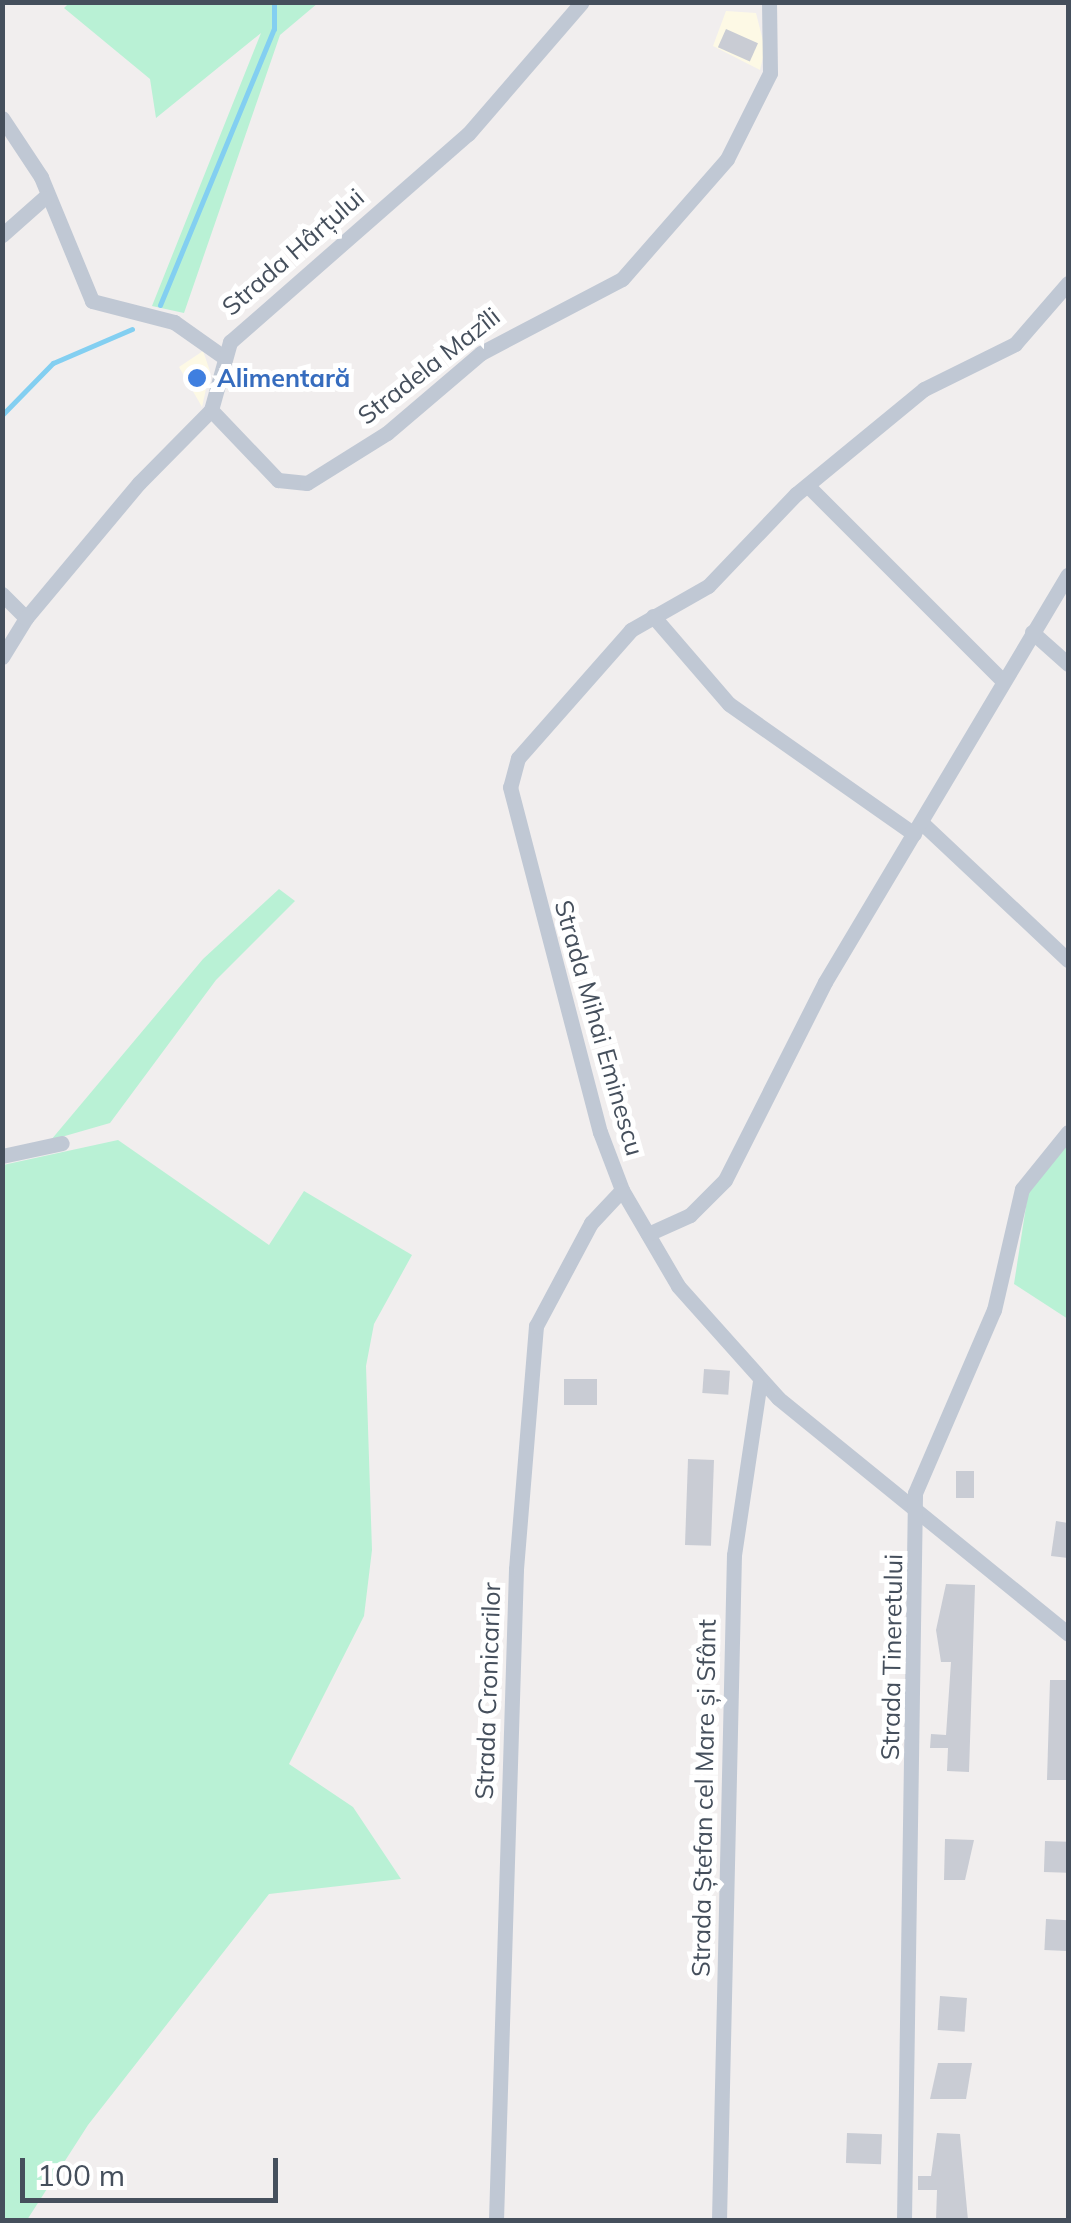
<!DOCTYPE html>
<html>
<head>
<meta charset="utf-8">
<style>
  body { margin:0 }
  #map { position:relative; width:1071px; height:2223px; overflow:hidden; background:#f1eeee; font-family:Mulish,sans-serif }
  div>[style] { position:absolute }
  .commercial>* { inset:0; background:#fdf9e5 }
  .green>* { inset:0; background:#b9f1d5 }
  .stream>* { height:5px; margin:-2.5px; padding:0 2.5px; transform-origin:2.5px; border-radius:2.5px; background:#83cff1 }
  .building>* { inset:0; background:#c9ccd4; transform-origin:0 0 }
  .street>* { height:15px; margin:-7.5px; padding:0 7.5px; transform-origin:7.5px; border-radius:7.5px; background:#c0c8d4 }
  .dots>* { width:28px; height:28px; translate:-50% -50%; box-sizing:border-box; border:5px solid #fff; border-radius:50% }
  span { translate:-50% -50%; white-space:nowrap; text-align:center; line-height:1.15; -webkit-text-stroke:10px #fff; paint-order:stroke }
  .street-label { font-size:25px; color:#454f5c }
  .shop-label { font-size:25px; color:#366cbe; font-weight:700 }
  .left { translate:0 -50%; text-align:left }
  .frame { position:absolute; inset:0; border:5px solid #454f5c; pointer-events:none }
  .scale { position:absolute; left:20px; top:2158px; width:258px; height:45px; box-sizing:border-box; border:5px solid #454f5c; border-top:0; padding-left:12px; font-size:30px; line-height:35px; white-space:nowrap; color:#454f5c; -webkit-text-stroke:8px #fff; paint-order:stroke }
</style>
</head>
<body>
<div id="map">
  <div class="commercial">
    <i style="clip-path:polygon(726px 11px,756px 13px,765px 49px,760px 70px,713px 46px)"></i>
    <i style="clip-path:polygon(203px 351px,210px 371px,202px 407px,179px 367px)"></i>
  </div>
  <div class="green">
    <i style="clip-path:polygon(70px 2px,318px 3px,280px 35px,184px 313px,152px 306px,261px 33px,156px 118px,150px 79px,64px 8px)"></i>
    <i style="clip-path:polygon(279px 889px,295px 901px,216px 980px,110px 1123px,51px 1140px,203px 959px)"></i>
    <i style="clip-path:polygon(118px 1140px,269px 1245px,304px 1191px,412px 1255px,374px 1324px,366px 1366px,372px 1550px,364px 1616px,289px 1764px,353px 1807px,401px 1879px,269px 1894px,88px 2125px,27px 2220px,3px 2220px,3px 1165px)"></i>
    <i style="clip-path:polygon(1068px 1142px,1068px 1319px,1014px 1284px,1029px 1187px)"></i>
  </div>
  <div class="stream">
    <i style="left:160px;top:305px;width:299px;rotate:-67.6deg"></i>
    <i style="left:274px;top:29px;width:27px;rotate:-90deg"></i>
    <i style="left:2px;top:415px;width:73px;rotate:-45.6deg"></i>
    <i style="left:53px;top:363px;width:86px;rotate:-23.3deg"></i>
  </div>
  <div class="building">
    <i style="left:726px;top:29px;width:35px;height:20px;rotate:24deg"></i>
    <i style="left:704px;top:1369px;width:26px;height:24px;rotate:4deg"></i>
    <i style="left:564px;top:1379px;width:33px;height:26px"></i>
    <i style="left:688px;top:1459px;width:26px;height:86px;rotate:2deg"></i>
    <i style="left:956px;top:1471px;width:18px;height:27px"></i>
    <i style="clip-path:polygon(1056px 1521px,1068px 1523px,1068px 1558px,1051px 1556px)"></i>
    <i style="clip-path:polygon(946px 1584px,975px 1585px,969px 1772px,947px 1771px,948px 1748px,930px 1748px,931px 1734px,946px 1735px,951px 1662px,941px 1662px,936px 1630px)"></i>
    <i style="clip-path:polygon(1050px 1680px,1068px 1680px,1068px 1780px,1047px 1780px)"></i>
    <i style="clip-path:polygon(945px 1839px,974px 1840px,965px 1880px,944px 1880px)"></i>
    <i style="left:1045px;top:1841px;width:23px;height:31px;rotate:2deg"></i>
    <i style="left:1046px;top:1919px;width:22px;height:31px;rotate:3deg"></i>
    <i style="left:940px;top:1996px;width:27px;height:34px;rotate:4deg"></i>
    <i style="clip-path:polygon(938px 2063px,972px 2063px,966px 2099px,930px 2099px)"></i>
    <i style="left:847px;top:2133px;width:35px;height:30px;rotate:2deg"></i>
    <i style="clip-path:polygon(937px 2133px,960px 2134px,968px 2220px,936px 2220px,937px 2190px,918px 2190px,918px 2176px,931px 2176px)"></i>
  </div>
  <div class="street">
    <i style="left:2px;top:118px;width:71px;rotate:56.5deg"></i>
    <i style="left:41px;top:177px;width:134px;rotate:67.6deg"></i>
    <i style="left:92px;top:301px;width:85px;rotate:14.4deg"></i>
    <i style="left:174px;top:322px;width:57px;rotate:35.1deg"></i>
    <i style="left:2px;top:235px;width:56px;rotate:-41.4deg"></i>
    <i style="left:1068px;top:283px;width:81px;rotate:131deg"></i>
    <i style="left:1015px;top:344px;width:102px;rotate:153.7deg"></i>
    <i style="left:924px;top:389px;width:166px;rotate:140.6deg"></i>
    <i style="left:796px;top:494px;width:127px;rotate:133.7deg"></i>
    <i style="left:708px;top:586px;width:89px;rotate:150.3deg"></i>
    <i style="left:631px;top:630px;width:171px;rotate:131.4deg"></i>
    <i style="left:518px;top:758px;width:30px;rotate:105deg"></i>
    <i style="left:510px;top:787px;width:357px;rotate:75.4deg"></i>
    <i style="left:600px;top:1132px;width:62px;rotate:69.2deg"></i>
    <i style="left:622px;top:1190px;width:111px;rotate:59.7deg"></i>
    <i style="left:678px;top:1286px;width:150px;rotate:48.2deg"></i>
    <i style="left:778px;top:1398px;width:374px;rotate:39.1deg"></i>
    <i style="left:211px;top:410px;width:97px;rotate:46.3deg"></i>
    <i style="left:278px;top:480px;width:29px;rotate:6deg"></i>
    <i style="left:307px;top:483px;width:94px;rotate:-32deg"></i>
    <i style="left:387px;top:433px;width:123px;rotate:-40.4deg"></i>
    <i style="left:481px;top:353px;width:159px;rotate:-27.7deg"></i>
    <i style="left:622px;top:279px;width:159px;rotate:-48.8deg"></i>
    <i style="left:727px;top:159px;width:96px;rotate:-63.4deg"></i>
    <i style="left:770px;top:73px;width:71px;rotate:-90.8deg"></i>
    <i style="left:808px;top:486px;width:274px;rotate:45deg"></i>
    <i style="left:2px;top:594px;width:34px;rotate:45deg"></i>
    <i style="left:653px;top:616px;width:116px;rotate:49.2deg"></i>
    <i style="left:729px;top:704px;width:226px;rotate:35.1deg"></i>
    <i style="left:1032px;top:632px;width:48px;rotate:41.6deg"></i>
    <i style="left:2px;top:657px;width:46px;rotate:-58.4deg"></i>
    <i style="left:26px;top:618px;width:176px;rotate:-50.1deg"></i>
    <i style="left:139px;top:483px;width:103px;rotate:-45.4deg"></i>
    <i style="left:211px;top:410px;width:71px;rotate:-74.4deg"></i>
    <i style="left:230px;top:342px;width:316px;rotate:-41.2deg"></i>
    <i style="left:468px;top:134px;width:174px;rotate:-49.2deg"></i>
    <i style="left:922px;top:823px;width:200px;rotate:43.2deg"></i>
    <i style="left:2px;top:1156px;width:61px;rotate:-12.2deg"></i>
    <i style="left:648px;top:1234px;width:46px;rotate:-24.3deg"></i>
    <i style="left:690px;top:1215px;width:49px;rotate:-45deg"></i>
    <i style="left:725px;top:1180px;width:222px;rotate:-63.2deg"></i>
    <i style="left:825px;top:982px;width:474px;rotate:-59.2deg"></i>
    <i style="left:496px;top:2220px;width:651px;rotate:-88.24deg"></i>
    <i style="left:516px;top:1569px;width:244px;rotate:-85.3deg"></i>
    <i style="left:536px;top:1326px;width:117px;rotate:-61.9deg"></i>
    <i style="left:591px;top:1223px;width:45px;rotate:-46.8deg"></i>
    <i style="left:719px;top:2220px;width:665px;rotate:-88.71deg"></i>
    <i style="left:734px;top:1555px;width:177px;rotate:-81.5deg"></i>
    <i style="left:904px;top:2220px;width:727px;rotate:-89.13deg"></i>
    <i style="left:915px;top:1493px;width:199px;rotate:-66.7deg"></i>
    <i style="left:994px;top:1310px;width:124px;rotate:-77deg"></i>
    <i style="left:1022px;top:1189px;width:73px;rotate:-51.1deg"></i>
  </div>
  <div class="dots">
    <i style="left:197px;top:378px;background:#3f7fe0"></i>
  </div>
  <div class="street-label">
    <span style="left:293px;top:252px;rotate:-41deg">Strada Hârțului</span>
    <span style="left:429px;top:366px;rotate:-38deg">Stradela Mazîli</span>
    <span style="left:599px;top:1028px;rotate:74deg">Strada Mihai Eminescu</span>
    <span style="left:892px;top:1657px;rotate:-89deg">Strada Tineretului</span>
    <span style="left:488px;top:1691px;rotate:-88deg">Strada Cronicarilor</span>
    <span style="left:704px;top:1798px;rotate:-89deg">Strada Ștefan cel Mare și Sfânt</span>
  </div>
  <div class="shop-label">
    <span class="left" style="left:217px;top:378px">Alimentară</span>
  </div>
  <div class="frame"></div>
  <div class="scale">100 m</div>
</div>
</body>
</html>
